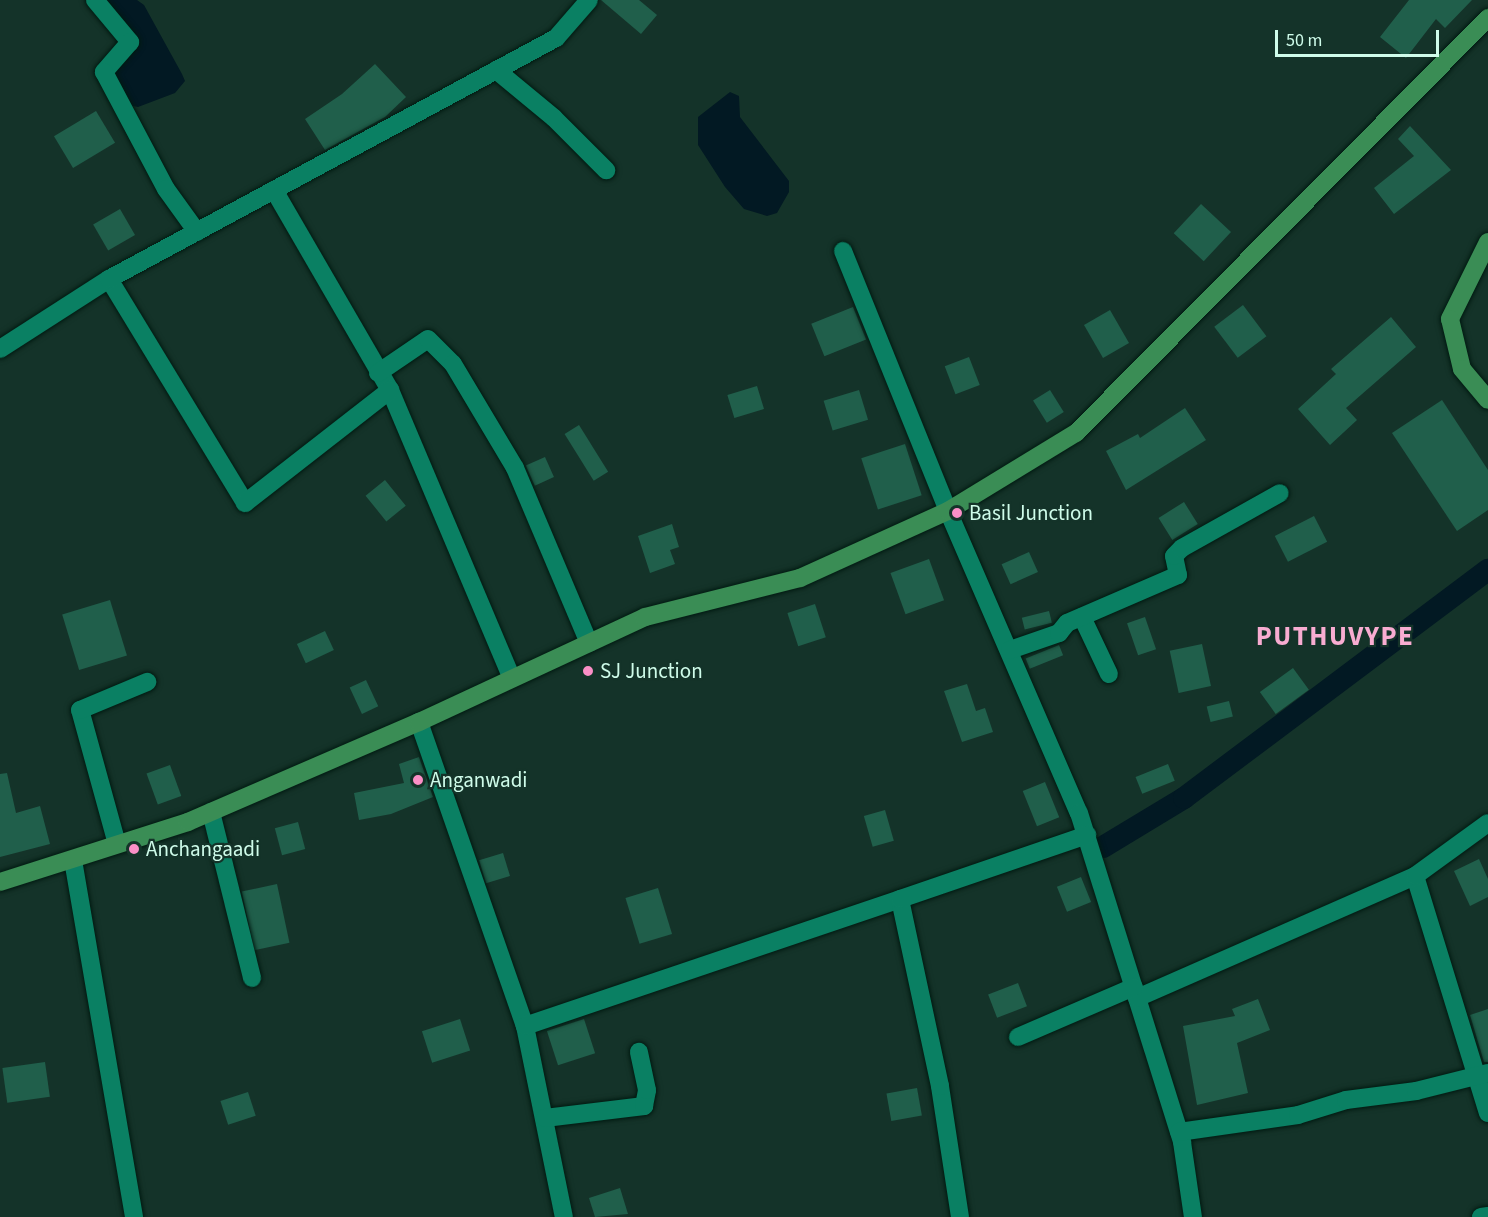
<!DOCTYPE html>
<html>
<head>
<meta charset="utf-8">
<style>
  body { margin:0 }
  #map { position:relative; width:1488px; height:1217px; overflow:hidden; background:#143329; font-family:"Source Sans 3",sans-serif }
  div>[style] { position:absolute }
  .water>* { inset:0; background:#021923 }
  .canal>* { height:22px; margin:-11px; padding:0 11px; transform-origin:11px; border-radius:11px; background:#021923 }
  .building>* { inset:0; background:#205f4b; transform-origin:0 0 }
  .roads { filter:drop-shadow(0 0 2px #001a11) drop-shadow(0 0 2px #001a11) }
  .minor>* { height:18px; margin:-9px; padding:0 9px; transform-origin:9px; border-radius:9px; background:#0a8063 }
  .secondary>* { height:18px; margin:-9px; padding:0 9px; transform-origin:9px; border-radius:9px; background:#3a8d55 }
  .dots>* { width:16px; height:16px; translate:-50% -50%; box-sizing:border-box; border:3px solid #143329; border-radius:50% }
  span { translate:-50% -50%; white-space:nowrap; text-align:center; line-height:1.15; -webkit-text-stroke:4.5px #143329; paint-order:stroke }
  .poi-label { font-size:21px; color:#cffcea }
  .left { translate:0 -50%; text-align:left }
  .district-label { font-size:27px; color:#f8acd1; font-weight:700; letter-spacing:1.5px }
  .scale { position:absolute; left:1275px; top:30px; width:164px; height:27px; box-sizing:border-box; border:3px solid #cffcea; border-top:0; padding-left:8px; font-size:18px; line-height:21px; white-space:nowrap; color:#cffcea; -webkit-text-stroke:4px #143329; paint-order:stroke }
</style>
</head>
<body>
<div id="map">
  <div class="water">
    <i style="clip-path:polygon(104px 0,137px 0,144px 5px,182px 74px,185px 81px,175px 93px,138px 107px,128px 105px,112px 73px,127px 53px)"></i>
    <i style="clip-path:polygon(730px 92px,739px 96px,740px 117px,789px 181px,789px 192px,777px 213px,767px 216px,744px 209px,725px 187px,698px 145px,698px 117px)"></i>
  </div>
  <div class="canal">
    <i style="left:1103px;top:847px;width:95px;rotate:-31.2deg"></i>
    <i style="left:1184px;top:798px;width:380px;rotate:-36.9deg"></i>
  </div>
  <div class="building">
    <i style="clip-path:polygon(601px 0,639px 0,657px 15px,641px 34px)"></i>
    <i style="clip-path:polygon(1409px 0,1472px 0,1445px 28px,1436px 19px,1406px 58px,1380px 37px)"></i>
    <i style="clip-path:polygon(375px 64px,406px 97px,385px 117px,325px 150px,305px 119px,342px 94px)"></i>
    <i style="left:96px;top:111px;width:37px;height:49px;rotate:59deg"></i>
    <i style="clip-path:polygon(1410px 126px,1451px 170px,1394px 214px,1374px 188px,1414px 156px,1398px 139px)"></i>
    <i style="left:1201px;top:204px;width:41px;height:40px;rotate:43deg"></i>
    <i style="left:120px;top:209px;width:30px;height:31px;rotate:60deg"></i>
    <i style="left:1243px;top:305px;width:39px;height:36px;rotate:53deg"></i>
    <i style="left:853px;top:307px;width:35px;height:45px;rotate:68deg"></i>
    <i style="left:1110px;top:310px;width:38px;height:30px;rotate:60deg"></i>
    <i style="clip-path:polygon(1391px 317px,1416px 347px,1346px 408px,1357px 420px,1330px 445px,1298px 409px,1336px 374px,1331px 369px)"></i>
    <i style="left:969px;top:357px;width:30px;height:26px;rotate:69deg"></i>
    <i style="left:757px;top:386px;width:24px;height:31px;rotate:73deg"></i>
    <i style="left:859px;top:390px;width:31px;height:37px;rotate:73deg"></i>
    <i style="left:1050px;top:390px;width:26px;height:20px;rotate:58deg"></i>
    <i style="clip-path:polygon(1442px 400px,1488px 470px,1488px 510px,1457px 531px,1392px 433px)"></i>
    <i style="clip-path:polygon(1185px 408px,1206px 440px,1126px 490px,1106px 451px,1138px 434px,1140px 438px)"></i>
    <i style="left:579px;top:425px;width:55px;height:17px;rotate:58deg"></i>
    <i style="left:905px;top:444px;width:54px;height:46px;rotate:72deg"></i>
    <i style="left:545px;top:457px;width:22px;height:21px;rotate:66deg"></i>
    <i style="left:385px;top:480px;width:33px;height:25px;rotate:51deg"></i>
    <i style="left:1184px;top:502px;width:26px;height:30px;rotate:58deg"></i>
    <i style="left:1314px;top:516px;width:29px;height:44px;rotate:63deg"></i>
    <i style="clip-path:polygon(672px 524px,679px 547px,670px 550px,675px 564px,650px 573px,638px 536px)"></i>
    <i style="left:1029px;top:552px;width:22px;height:30px;rotate:66deg"></i>
    <i style="left:929px;top:559px;width:44px;height:41px;rotate:70deg"></i>
    <i style="left:110px;top:600px;width:58px;height:50px;rotate:73deg"></i>
    <i style="left:815px;top:604px;width:35px;height:29px;rotate:72deg"></i>
    <i style="left:1049px;top:611px;width:12px;height:28px;rotate:76deg"></i>
    <i style="left:1145px;top:617px;width:34px;height:19px;rotate:71deg"></i>
    <i style="left:325px;top:631px;width:21px;height:31px;rotate:65deg"></i>
    <i style="left:1202px;top:644px;width:43px;height:33px;rotate:78deg"></i>
    <i style="left:1059px;top:645px;width:11px;height:36px;rotate:68deg"></i>
    <i style="left:1293px;top:668px;width:27px;height:41px;rotate:54deg"></i>
    <i style="left:366px;top:680px;width:29px;height:18px;rotate:65deg"></i>
    <i style="clip-path:polygon(967px 684px,976px 711px,985px 708px,993px 732px,962px 742px,944px 691px)"></i>
    <i style="left:1229px;top:701px;width:16px;height:23px;rotate:76deg"></i>
    <i style="clip-path:polygon(419px 757px,433px 797px,391px 814px,359px 820px,354px 793px,404px 783px,399px 764px)"></i>
    <i style="left:1168px;top:764px;width:18px;height:35px;rotate:68deg"></i>
    <i style="left:170px;top:765px;width:33px;height:25px;rotate:70deg"></i>
    <i style="clip-path:polygon(7px 773px,16px 813px,40px 806px,50px 844px,0 857px,0 774px)"></i>
    <i style="left:1045px;top:782px;width:38px;height:24px;rotate:68deg"></i>
    <i style="left:885px;top:810px;width:32px;height:22px;rotate:74deg"></i>
    <i style="left:298px;top:822px;width:28px;height:24px;rotate:75deg"></i>
    <i style="left:503px;top:853px;width:24px;height:25px;rotate:73deg"></i>
    <i style="clip-path:polygon(1479px 859px,1488px 879px,1488px 897px,1470px 906px,1454px 871px)"></i>
    <i style="left:1081px;top:877px;width:27px;height:26px;rotate:68deg"></i>
    <i style="left:277px;top:884px;width:60px;height:36px;rotate:78deg"></i>
    <i style="left:658px;top:888px;width:48px;height:34px;rotate:73deg"></i>
    <i style="left:1018px;top:983px;width:25px;height:32px;rotate:69deg"></i>
    <i style="clip-path:polygon(1258px 999px,1270px 1030px,1237px 1043px,1248px 1093px,1197px 1105px,1183px 1026px,1235px 1016px,1232px 1009px)"></i>
    <i style="clip-path:polygon(1488px 1009px,1488px 1062px,1484px 1062px,1470px 1015px)"></i>
    <i style="left:460px;top:1019px;width:33px;height:40px;rotate:72deg"></i>
    <i style="left:584px;top:1019px;width:36px;height:39px;rotate:72deg"></i>
    <i style="left:45px;top:1062px;width:35px;height:43px;rotate:82deg"></i>
    <i style="left:917px;top:1088px;width:28px;height:31px;rotate:80deg"></i>
    <i style="left:248px;top:1092px;width:25px;height:29px;rotate:72deg"></i>
    <i style="clip-path:polygon(620px 1188px,628px 1214px,595px 1217px,589px 1198px)"></i>
  </div>
  <div class="roads">
    <div class="minor">
      <i style="left:95px;top:0;width:55px;rotate:50.2deg"></i>
      <i style="left:130px;top:42px;width:40px;rotate:131deg"></i>
      <i style="left:104px;top:72px;width:132px;rotate:62.1deg"></i>
      <i style="left:166px;top:189px;width:53px;rotate:54.2deg"></i>
      <i style="left:496px;top:70px;width:75px;rotate:39.6deg"></i>
      <i style="left:554px;top:118px;width:74px;rotate:45deg"></i>
      <i style="left:274px;top:190px;width:231px;rotate:59.9deg"></i>
      <i style="left:390px;top:390px;width:311px;rotate:67.1deg"></i>
      <i style="left:843px;top:251px;width:280px;rotate:68deg"></i>
      <i style="left:948px;top:511px;width:329px;rotate:66.6deg"></i>
      <i style="left:1079px;top:813px;width:345px;rotate:72.6deg"></i>
      <i style="left:1182px;top:1142px;width:76px;rotate:81.7deg"></i>
      <i style="left:109px;top:279px;width:262px;rotate:58.7deg"></i>
      <i style="left:245px;top:503px;width:184px;rotate:-37.9deg"></i>
      <i style="left:0;top:349px;width:130px;rotate:-32.7deg"></i>
      <i style="left:109px;top:279px;width:508px;rotate:-28.33deg"></i>
      <i style="left:556px;top:38px;width:50px;rotate:-49deg"></i>
      <i style="left:378px;top:373px;width:60px;rotate:-34.2deg"></i>
      <i style="left:428px;top:339px;width:35px;rotate:45deg"></i>
      <i style="left:453px;top:364px;width:121px;rotate:59.2deg"></i>
      <i style="left:515px;top:468px;width:190px;rotate:67.1deg"></i>
      <i style="left:1082px;top:617px;width:63px;rotate:64.7deg"></i>
      <i style="left:1010px;top:650px;width:52px;rotate:-19.1deg"></i>
      <i style="left:1059px;top:633px;width:13px;rotate:-51deg"></i>
      <i style="left:1067px;top:623px;width:121px;rotate:-23.4deg"></i>
      <i style="left:1178px;top:575px;width:19px;rotate:-102deg"></i>
      <i style="left:1174px;top:556px;width:11px;rotate:-45deg"></i>
      <i style="left:1182px;top:548px;width:112px;rotate:-29.3deg"></i>
      <i style="left:419px;top:722px;width:322px;rotate:70.8deg"></i>
      <i style="left:525px;top:1026px;width:195px;rotate:78.5deg"></i>
      <i style="left:211px;top:812px;width:171px;rotate:76.1deg"></i>
      <i style="left:117px;top:844px;width:139px;rotate:-105.4deg"></i>
      <i style="left:80px;top:710px;width:73px;rotate:-22.7deg"></i>
      <i style="left:73px;top:860px;width:362px;rotate:80.3deg"></i>
      <i style="left:1415px;top:876px;width:248px;rotate:72.9deg"></i>
      <i style="left:1137px;top:998px;width:304px;rotate:-23.7deg"></i>
      <i style="left:1415px;top:876px;width:90px;rotate:-36deg"></i>
      <i style="left:525px;top:1026px;width:396px;rotate:-18.7deg"></i>
      <i style="left:1018px;top:1037px;width:126px;rotate:-23.3deg"></i>
      <i style="left:545px;top:1118px;width:100px;rotate:-6.9deg"></i>
      <i style="left:644px;top:1106px;width:16px;rotate:-79deg"></i>
      <i style="left:647px;top:1090px;width:39px;rotate:-102deg"></i>
      <i style="left:1179px;top:1132px;width:120px;rotate:-8.1deg"></i>
      <i style="left:1298px;top:1115px;width:50px;rotate:-17.4deg"></i>
      <i style="left:1346px;top:1100px;width:71px;rotate:-7.3deg"></i>
      <i style="left:1416px;top:1091px;width:74px;rotate:-14deg"></i>
      <i style="left:960px;top:1217px;width:133px;rotate:-98.7deg"></i>
      <i style="left:940px;top:1086px;width:191px;rotate:-102.1deg"></i>
      <i style="left:900px;top:899px;width:198px;rotate:-18.9deg"></i>
      <i style="left:1481px;top:1217px;width:7px;rotate:-8deg"></i>
    </div>
    <div class="secondary">
      <i style="left:1488px;top:242px;width:86px;rotate:116.3deg"></i>
      <i style="left:1450px;top:319px;width:51px;rotate:76.5deg"></i>
      <i style="left:1462px;top:369px;width:40px;rotate:50deg"></i>
      <i style="left:0;top:882px;width:197px;rotate:-17.7deg"></i>
      <i style="left:188px;top:822px;width:252px;rotate:-23.4deg"></i>
      <i style="left:419px;top:722px;width:249px;rotate:-24.9deg"></i>
      <i style="left:645px;top:617px;width:160px;rotate:-14.1deg"></i>
      <i style="left:800px;top:578px;width:162px;rotate:-24.4deg"></i>
      <i style="left:948px;top:511px;width:150px;rotate:-31.4deg"></i>
      <i style="left:1076px;top:433px;width:585px;rotate:-45.21deg"></i>
    </div>
  </div>
  <div class="dots">
    <i style="left:957px;top:513px;background:#fa8fc6"></i>
    <i style="left:588px;top:671px;background:#fa8fc6"></i>
    <i style="left:418px;top:780px;background:#fa8fc6"></i>
    <i style="left:134px;top:849px;background:#fa8fc6"></i>
  </div>
  <div class="poi-label">
    <span class="left" style="left:969px;top:513px">Basil Junction</span>
    <span class="left" style="left:600px;top:671px">SJ Junction</span>
    <span class="left" style="left:430px;top:780px">Anganwadi</span>
    <span class="left" style="left:146px;top:849px">Anchangaadi</span>
  </div>
  <div class="district-label">
    <span style="left:1335px;top:637px">PUTHUVYPE</span>
  </div>
  <div class="scale">50 m</div>
</div>
</body>
</html>
